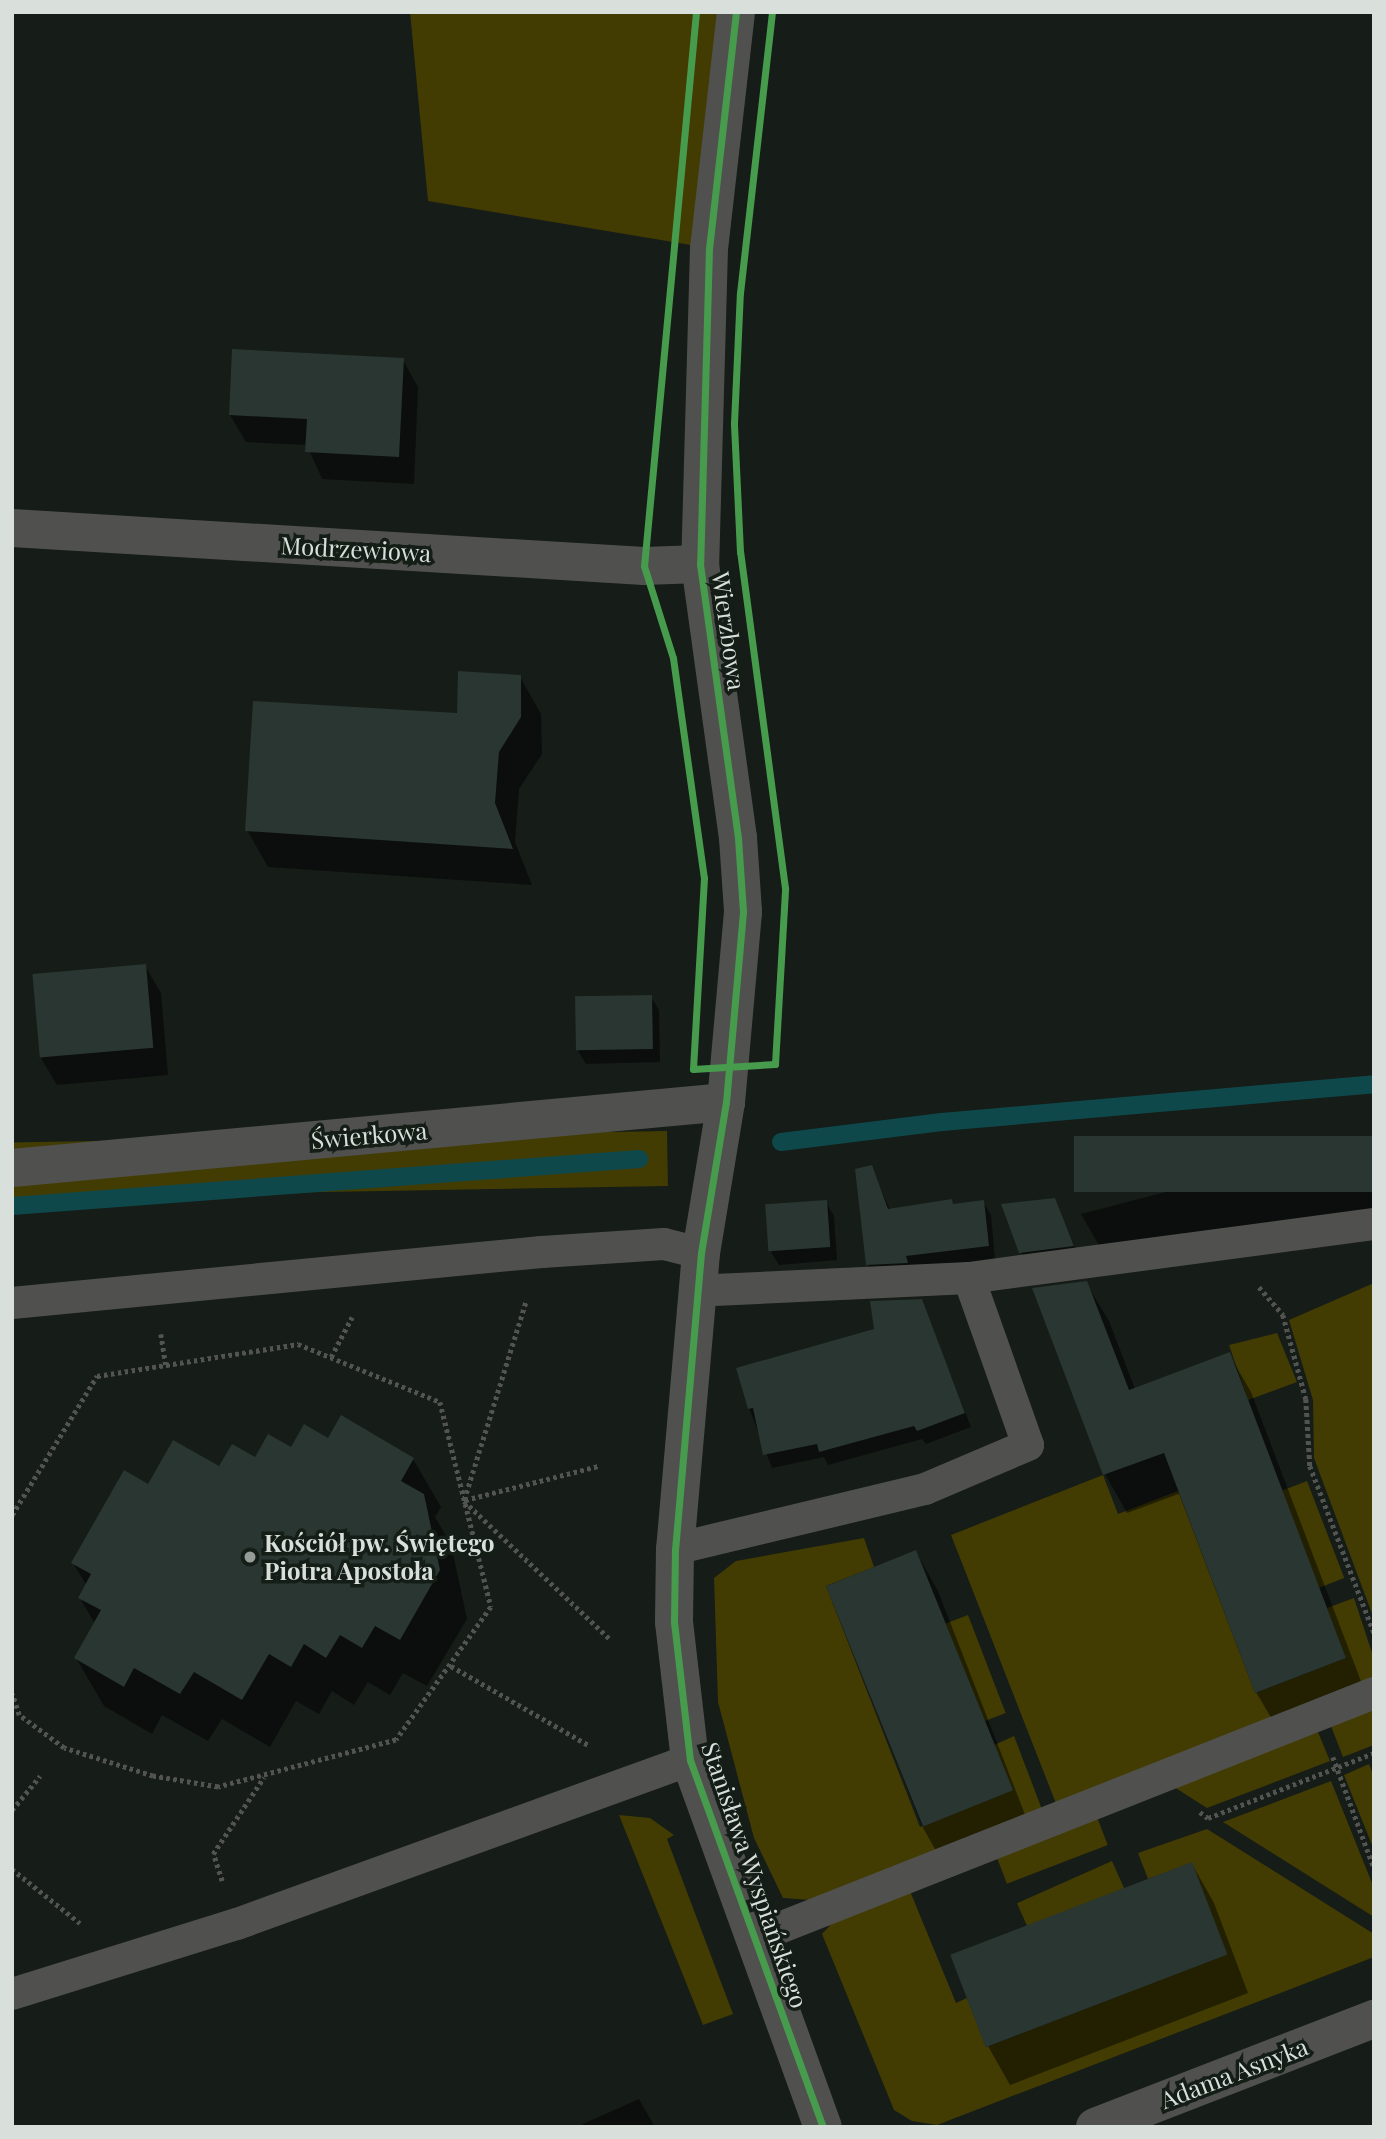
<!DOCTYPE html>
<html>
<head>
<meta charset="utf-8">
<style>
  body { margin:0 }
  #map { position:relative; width:1386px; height:2139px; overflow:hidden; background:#161c17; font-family:"Playfair Display",serif }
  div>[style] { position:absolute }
  .green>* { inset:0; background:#423c03; transform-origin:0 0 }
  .shadow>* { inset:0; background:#0007 }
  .stream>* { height:18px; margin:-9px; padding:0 9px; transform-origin:9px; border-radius:9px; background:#0e484b }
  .building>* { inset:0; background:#293632; transform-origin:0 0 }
  .path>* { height:4.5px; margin-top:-2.25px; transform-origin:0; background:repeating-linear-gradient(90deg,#525452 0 3.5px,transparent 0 7px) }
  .lane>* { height:32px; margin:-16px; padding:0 16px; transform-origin:16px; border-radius:16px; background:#50514f }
  .street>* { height:38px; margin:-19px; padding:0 19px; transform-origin:19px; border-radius:19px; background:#50514f }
  .cycleway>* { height:7px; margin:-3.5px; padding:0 3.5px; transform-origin:3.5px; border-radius:3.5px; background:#469c4c }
  .dots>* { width:19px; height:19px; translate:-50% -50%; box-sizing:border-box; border:4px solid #141e16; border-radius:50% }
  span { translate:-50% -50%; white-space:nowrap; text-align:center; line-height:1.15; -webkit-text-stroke:7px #141e16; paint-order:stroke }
  .street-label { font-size:24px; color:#d9dfda }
  .poi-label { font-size:24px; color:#d9dfda; font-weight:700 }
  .left { translate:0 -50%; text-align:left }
  .frame { position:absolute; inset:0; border:14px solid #d9dfda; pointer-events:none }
</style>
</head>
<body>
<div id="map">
  <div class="green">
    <i style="clip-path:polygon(410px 12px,736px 12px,709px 248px,428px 201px)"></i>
    <i style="left:667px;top:1131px;width:55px;height:658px;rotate:89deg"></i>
    <i style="clip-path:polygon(1374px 1283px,1374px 1619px,1314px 1458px,1313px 1400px,1289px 1320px)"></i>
    <i style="clip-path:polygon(1277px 1333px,1297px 1382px,1248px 1400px,1229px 1345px)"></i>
    <i style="clip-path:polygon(1103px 1475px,1118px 1514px,1178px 1491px,1255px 1693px,1346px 1658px,1327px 1608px,1354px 1598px,1374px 1659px,1374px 1679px,1057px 1806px,951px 1535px)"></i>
    <i style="left:1307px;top:1481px;width:104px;height:27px;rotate:69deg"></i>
    <i style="clip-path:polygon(864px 1538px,874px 1567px,826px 1586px,920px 1827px,1010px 1791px,992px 1746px,1014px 1736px,1043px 1812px,811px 1900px,783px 1898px,754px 1838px,718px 1702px,714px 1578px,736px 1561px)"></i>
    <i style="left:968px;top:1615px;width:105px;height:24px;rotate:69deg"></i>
    <i style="clip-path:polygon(1374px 1709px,1374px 1745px,1343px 1757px,1331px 1726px)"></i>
    <i style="clip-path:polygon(1318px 1732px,1330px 1761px,1207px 1808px,1174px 1787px)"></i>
    <i style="clip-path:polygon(1369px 1764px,1374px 1777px,1374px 1850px,1344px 1775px)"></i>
    <i style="clip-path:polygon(1331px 1781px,1374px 1888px,1374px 1917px,1223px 1822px)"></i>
    <i style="clip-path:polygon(619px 1815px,650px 1818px,674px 1835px,667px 1839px,733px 2014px,703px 2025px)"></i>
    <i style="left:1097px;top:1817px;width:30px;height:108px;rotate:69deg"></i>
    <i style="clip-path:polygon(1207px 1829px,1374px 1934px,1374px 1957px,937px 2125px,912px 2121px,894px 2110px,822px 1934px,836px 1919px,910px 1891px,956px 2003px,967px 1998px,986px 2047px,1227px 1954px,1192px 1863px,1148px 1879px,1138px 1853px)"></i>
    <i style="left:1112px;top:1861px;width:30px;height:104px;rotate:66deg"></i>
  </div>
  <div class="shadow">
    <i style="clip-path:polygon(403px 360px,418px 387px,414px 484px,322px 479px,307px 445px,246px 442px,230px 415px)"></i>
    <i style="clip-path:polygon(520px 677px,541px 714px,542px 754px,519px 789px,515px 842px,532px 885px,268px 867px,247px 830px)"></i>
    <i style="clip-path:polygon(145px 966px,161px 993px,168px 1075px,57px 1085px,41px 1058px)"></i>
    <i style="clip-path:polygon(651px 997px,659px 1010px,660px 1062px,586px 1064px,578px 1051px)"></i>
    <i style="clip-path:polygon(1374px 1138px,1374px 1230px,1102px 1251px,1081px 1214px)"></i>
    <i style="clip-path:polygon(871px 1167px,890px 1210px,952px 1201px,954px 1206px,983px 1202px,991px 1215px,995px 1260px,875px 1277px,868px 1264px)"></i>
    <i style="clip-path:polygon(1055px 1200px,1080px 1259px,1029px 1266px,1021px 1252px)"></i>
    <i style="clip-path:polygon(826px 1202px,834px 1216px,837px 1260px,779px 1265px,771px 1252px)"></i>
    <i style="clip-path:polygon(1086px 1283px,1109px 1321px,1135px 1389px,1229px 1354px,1251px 1392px,1367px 1697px,1279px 1731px,1256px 1692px,1181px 1493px,1127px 1513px,1105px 1474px,1035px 1290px)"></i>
    <i style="clip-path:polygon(921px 1300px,971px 1427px,926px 1444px,922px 1439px,828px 1465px,824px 1457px,772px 1468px,749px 1408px)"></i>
    <i style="clip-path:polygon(329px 1441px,413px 1459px,441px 1507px,435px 1517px,451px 1544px,467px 1619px,427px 1686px,403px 1673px,390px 1695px,368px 1682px,354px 1705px,332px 1691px,319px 1714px,296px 1701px,270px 1747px,222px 1719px,208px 1741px,162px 1715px,152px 1734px,104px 1706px,76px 1658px,95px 1624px,80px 1598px,87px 1586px,73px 1563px,149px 1486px)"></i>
    <i style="clip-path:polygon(916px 1552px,938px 1591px,1031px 1830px,944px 1865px,922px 1826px,828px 1587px)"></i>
    <i style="clip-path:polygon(1192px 1864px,1214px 1903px,1248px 1993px,1010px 2085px,988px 2046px)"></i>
    <i style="clip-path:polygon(639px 2099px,655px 2127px,576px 2127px)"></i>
  </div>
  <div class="stream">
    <i style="left:781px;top:1142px;width:162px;rotate:-7.1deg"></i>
    <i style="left:942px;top:1122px;width:434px;rotate:-5deg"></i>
    <i style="left:12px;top:1206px;width:629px;rotate:-4.29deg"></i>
  </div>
  <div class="building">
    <i style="clip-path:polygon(232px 349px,404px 358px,399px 457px,305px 452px,307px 419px,229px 415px)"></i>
    <i style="clip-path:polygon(458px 671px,521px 675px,521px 717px,499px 752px,495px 803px,513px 849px,245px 831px,253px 701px,457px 713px)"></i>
    <i style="left:146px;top:964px;width:84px;height:114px;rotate:85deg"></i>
    <i style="left:652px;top:995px;width:54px;height:77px;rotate:89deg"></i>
    <i style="left:1374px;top:1136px;width:56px;height:300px;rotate:90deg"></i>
    <i style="clip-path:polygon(872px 1165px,888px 1209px,952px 1199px,953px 1204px,984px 1200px,989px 1246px,906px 1256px,908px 1263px,866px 1265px,855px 1169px)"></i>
    <i style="clip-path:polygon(1055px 1198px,1074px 1246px,1019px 1253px,1001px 1204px)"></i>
    <i style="left:827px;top:1200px;width:47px;height:62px;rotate:86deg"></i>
    <i style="clip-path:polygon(1087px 1281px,1129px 1390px,1230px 1352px,1346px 1658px,1255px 1693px,1164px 1453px,1103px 1475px,1032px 1288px)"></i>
    <i style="clip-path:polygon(922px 1299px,965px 1413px,917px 1431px,914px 1426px,819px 1452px,817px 1444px,763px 1455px,753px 1408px,748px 1409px,736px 1368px,874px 1329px,870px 1301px)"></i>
    <i style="clip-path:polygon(341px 1415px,414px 1458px,401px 1481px,424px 1494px,440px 1570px,400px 1640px,375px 1626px,362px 1648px,340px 1635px,326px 1658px,304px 1644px,291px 1667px,269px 1654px,242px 1700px,194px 1672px,180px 1694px,134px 1668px,124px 1687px,74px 1658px,101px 1610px,78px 1598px,91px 1574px,71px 1563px,124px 1470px,148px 1484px,173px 1440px,219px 1466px,232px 1444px,255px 1457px,268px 1434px,291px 1447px,304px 1424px,328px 1438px)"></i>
    <i style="left:916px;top:1550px;width:259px;height:97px;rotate:68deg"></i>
    <i style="left:1192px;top:1862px;width:99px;height:259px;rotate:69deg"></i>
  </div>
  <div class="path">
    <i style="left:1259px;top:1287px;width:37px;rotate:49deg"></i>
    <i style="left:1283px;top:1315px;width:87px;rotate:74.7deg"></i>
    <i style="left:1306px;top:1399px;width:67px;rotate:86.6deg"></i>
    <i style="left:1310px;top:1466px;width:179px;rotate:69deg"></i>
    <i style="left:161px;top:1334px;width:31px;rotate:81deg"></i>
    <i style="left:331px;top:1357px;width:45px;rotate:-62.3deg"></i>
    <i style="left:464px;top:1500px;width:208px;rotate:-72.7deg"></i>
    <i style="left:465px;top:1500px;width:137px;rotate:-14.3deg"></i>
    <i style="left:464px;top:1501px;width:202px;rotate:43.4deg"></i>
    <i style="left:12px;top:1515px;width:163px;rotate:-58.6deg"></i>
    <i style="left:97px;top:1376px;width:204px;rotate:-9deg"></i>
    <i style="left:298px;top:1344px;width:153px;rotate:22.2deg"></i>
    <i style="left:440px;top:1402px;width:211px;rotate:76deg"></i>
    <i style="left:491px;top:1607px;width:163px;rotate:125.5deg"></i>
    <i style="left:396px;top:1740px;width:184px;rotate:165.2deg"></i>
    <i style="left:218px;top:1787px;width:66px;rotate:-170.4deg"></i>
    <i style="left:153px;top:1776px;width:93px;rotate:-162.5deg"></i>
    <i style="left:64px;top:1748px;width:56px;rotate:-143.7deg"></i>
    <i style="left:19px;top:1715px;width:22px;rotate:-108deg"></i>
    <i style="left:451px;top:1666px;width:160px;rotate:29.9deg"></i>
    <i style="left:1333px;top:1757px;width:118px;rotate:69.7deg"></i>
    <i style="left:12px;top:1810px;width:44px;rotate:-50.5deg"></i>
    <i style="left:1200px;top:1812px;width:10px;rotate:37deg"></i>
    <i style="left:1208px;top:1818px;width:178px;rotate:-21.4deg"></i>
    <i style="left:12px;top:1869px;width:87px;rotate:38.5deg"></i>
    <i style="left:222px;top:1881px;width:28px;rotate:-108deg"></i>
    <i style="left:213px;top:1854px;width:92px;rotate:-56.5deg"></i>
  </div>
  <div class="lane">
    <i style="left:969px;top:1278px;width:409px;rotate:-7.6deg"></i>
    <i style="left:12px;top:1303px;width:532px;rotate:-5.5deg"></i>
    <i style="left:542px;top:1252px;width:122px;rotate:-3.8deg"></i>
    <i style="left:664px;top:1244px;width:38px;rotate:14deg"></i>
    <i style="left:675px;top:1549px;width:257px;rotate:-13.5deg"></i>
    <i style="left:925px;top:1489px;width:112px;rotate:-23.1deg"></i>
    <i style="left:1028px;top:1445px;width:177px;rotate:-109.5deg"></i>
    <i style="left:969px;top:1278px;width:272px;rotate:177.3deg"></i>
    <i style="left:754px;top:1938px;width:667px;rotate:-21.56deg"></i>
    <i style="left:12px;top:1994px;width:236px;rotate:-17.3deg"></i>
    <i style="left:237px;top:1924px;width:482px;rotate:-19.9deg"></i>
  </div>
  <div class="street">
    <i style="left:736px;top:12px;width:238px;rotate:96.5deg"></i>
    <i style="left:709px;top:248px;width:316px;rotate:91.6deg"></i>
    <i style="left:700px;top:564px;width:277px;rotate:82.1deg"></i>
    <i style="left:738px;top:838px;width:74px;rotate:86.1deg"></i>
    <i style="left:743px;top:912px;width:191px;rotate:95.1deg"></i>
    <i style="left:726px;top:1102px;width:153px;rotate:99.4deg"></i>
    <i style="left:701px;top:1253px;width:297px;rotate:95deg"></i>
    <i style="left:675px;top:1549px;width:73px;rotate:90.8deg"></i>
    <i style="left:674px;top:1622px;width:139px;rotate:83.4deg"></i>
    <i style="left:690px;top:1760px;width:390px;rotate:70.1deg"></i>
    <i style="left:12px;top:528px;width:633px;rotate:3.44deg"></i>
    <i style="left:644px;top:566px;width:56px;rotate:-2deg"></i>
    <i style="left:12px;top:1168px;width:717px;rotate:-5.28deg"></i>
    <i style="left:1095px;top:2127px;width:299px;rotate:-21.2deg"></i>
  </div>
  <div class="cycleway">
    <i style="left:696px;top:12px;width:556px;rotate:95.36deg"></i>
    <i style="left:644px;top:566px;width:96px;rotate:72.5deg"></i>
    <i style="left:673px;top:658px;width:222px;rotate:82deg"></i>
    <i style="left:704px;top:878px;width:191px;rotate:93.3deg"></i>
    <i style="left:693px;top:1069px;width:82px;rotate:-3.5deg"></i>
    <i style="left:775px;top:1064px;width:176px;rotate:-86.7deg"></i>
    <i style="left:785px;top:888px;width:339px;rotate:-97.6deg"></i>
    <i style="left:740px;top:552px;width:129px;rotate:-92.7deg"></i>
    <i style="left:734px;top:423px;width:130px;rotate:-87.4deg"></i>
    <i style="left:740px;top:293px;width:283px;rotate:-83.5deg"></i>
    <i style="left:736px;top:12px;width:238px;rotate:96.5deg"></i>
    <i style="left:709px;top:248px;width:316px;rotate:91.6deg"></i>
    <i style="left:700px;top:564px;width:277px;rotate:82.1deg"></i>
    <i style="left:738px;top:838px;width:74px;rotate:86.1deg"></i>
    <i style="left:743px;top:912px;width:191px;rotate:95.1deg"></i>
    <i style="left:726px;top:1102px;width:153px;rotate:99.4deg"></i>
    <i style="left:701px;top:1253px;width:297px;rotate:95deg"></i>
    <i style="left:675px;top:1549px;width:73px;rotate:90.8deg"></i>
    <i style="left:674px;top:1622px;width:139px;rotate:83.4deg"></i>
    <i style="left:690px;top:1760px;width:390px;rotate:70.1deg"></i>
  </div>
  <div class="dots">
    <i style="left:250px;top:1557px;background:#959b96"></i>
  </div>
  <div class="street-label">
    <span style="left:356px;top:549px;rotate:3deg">Modrzewiowa</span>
    <span style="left:729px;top:631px;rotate:82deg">Wierzbowa</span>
    <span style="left:369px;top:1135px;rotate:-5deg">Świerkowa</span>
    <span style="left:755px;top:1875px;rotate:71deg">Stanisława Wyspiańskiego</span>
    <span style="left:1234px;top:2073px;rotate:-21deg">Adama Asnyka</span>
  </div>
  <div class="poi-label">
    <span class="left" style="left:264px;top:1557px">Kościół pw. Świętego<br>Piotra Apostoła</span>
  </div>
  <div class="frame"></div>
</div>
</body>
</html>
